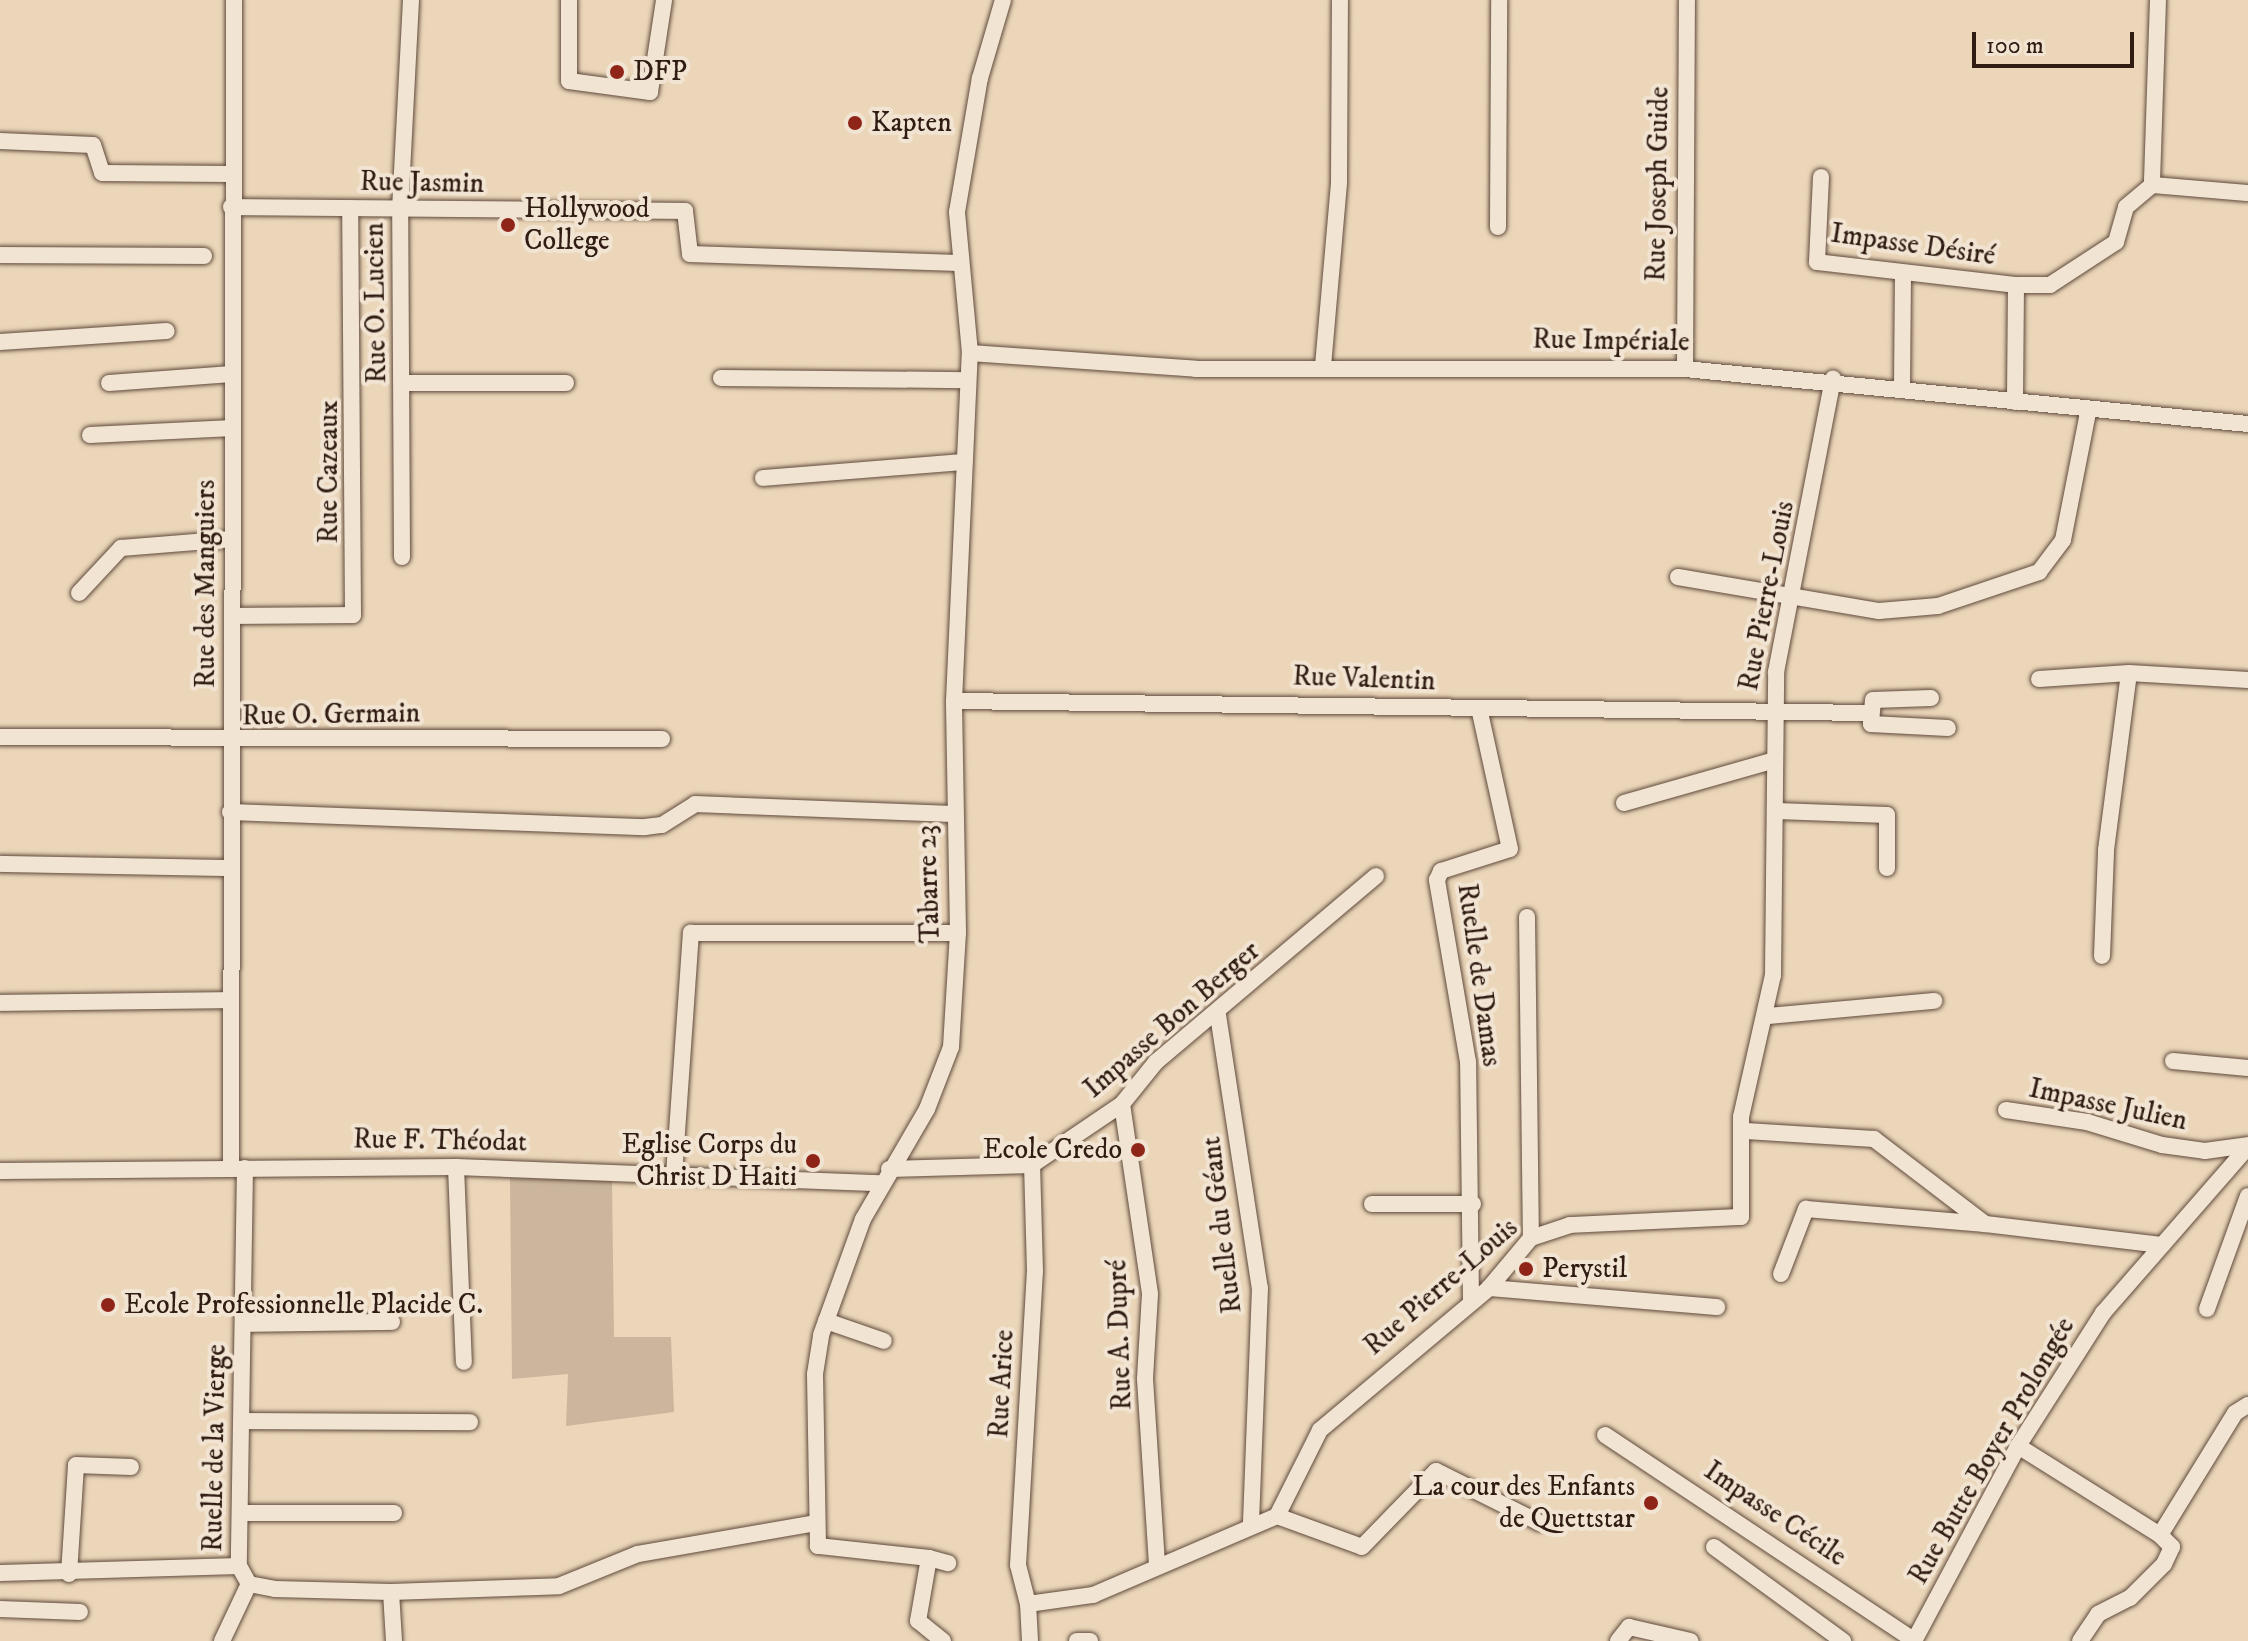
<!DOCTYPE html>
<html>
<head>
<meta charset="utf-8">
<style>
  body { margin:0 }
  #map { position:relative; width:2248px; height:1641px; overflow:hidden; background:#ebd6b9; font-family:"IM FELL DW Pica",serif }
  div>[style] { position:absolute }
  .green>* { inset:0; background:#cbb69d }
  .roads { filter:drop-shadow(0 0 2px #5f4a3c) drop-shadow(0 0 2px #5f4a3c) }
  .minor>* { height:16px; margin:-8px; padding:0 8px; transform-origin:8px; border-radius:8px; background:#f2e4d2 }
  .dots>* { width:22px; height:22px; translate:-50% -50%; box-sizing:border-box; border:4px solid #f2e4d2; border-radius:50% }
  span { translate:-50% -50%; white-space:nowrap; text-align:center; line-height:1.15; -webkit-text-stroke:8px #f2e4d2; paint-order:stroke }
  .poi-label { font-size:28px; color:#301c13 }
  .left { translate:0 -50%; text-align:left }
  .right { translate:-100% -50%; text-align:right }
  .street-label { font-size:28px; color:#301c13 }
  .scale { position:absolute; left:1972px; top:32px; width:162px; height:36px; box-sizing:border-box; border:4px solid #301c13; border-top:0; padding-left:10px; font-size:24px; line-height:28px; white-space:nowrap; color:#301c13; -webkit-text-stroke:6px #f2e4d2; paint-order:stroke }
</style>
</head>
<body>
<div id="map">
  <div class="green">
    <i style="clip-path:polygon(510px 1178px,612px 1180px,614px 1337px,671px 1337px,674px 1412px,566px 1426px,568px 1374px,512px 1379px)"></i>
  </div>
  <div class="roads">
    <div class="minor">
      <i style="left:569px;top:0;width:81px;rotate:90deg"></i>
      <i style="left:569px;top:81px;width:82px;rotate:7.7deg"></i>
      <i style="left:650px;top:92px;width:93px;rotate:-81.3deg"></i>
      <i style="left:2158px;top:0;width:185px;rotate:91.9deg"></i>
      <i style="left:2152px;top:185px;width:96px;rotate:4.8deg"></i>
      <i style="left:0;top:141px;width:93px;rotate:2.5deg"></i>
      <i style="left:93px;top:145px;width:29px;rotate:72deg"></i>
      <i style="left:102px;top:173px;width:129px;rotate:0.4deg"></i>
      <i style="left:1821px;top:177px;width:85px;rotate:92.7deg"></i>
      <i style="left:1817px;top:262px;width:200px;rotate:6.6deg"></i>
      <i style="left:2016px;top:285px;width:117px;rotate:90.5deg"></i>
      <i style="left:231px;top:207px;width:454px;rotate:0.5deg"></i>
      <i style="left:685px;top:211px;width:43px;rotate:83.4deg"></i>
      <i style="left:690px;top:254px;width:268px;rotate:1.9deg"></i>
      <i style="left:1498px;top:227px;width:227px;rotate:-89.7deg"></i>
      <i style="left:0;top:255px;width:204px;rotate:0.3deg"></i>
      <i style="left:2016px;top:285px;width:34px"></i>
      <i style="left:2050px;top:285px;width:79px;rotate:-33.1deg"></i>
      <i style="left:2116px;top:242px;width:36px;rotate:-74deg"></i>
      <i style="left:2126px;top:207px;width:34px;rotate:-40deg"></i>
      <i style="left:0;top:342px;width:167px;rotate:-3.8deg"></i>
      <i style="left:970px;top:353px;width:227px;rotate:4deg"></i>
      <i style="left:1196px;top:369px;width:489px"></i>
      <i style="left:1685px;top:369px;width:566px;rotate:5.58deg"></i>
      <i style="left:1323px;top:366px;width:185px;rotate:-85deg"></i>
      <i style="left:1339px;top:182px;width:182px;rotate:-89.7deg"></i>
      <i style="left:1685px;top:369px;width:369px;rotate:-89.7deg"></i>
      <i style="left:721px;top:378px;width:247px;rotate:0.5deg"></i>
      <i style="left:109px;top:383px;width:123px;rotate:-4.2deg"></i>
      <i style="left:404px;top:383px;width:162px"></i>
      <i style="left:1902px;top:387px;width:114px;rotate:-89.5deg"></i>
      <i style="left:90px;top:435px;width:143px;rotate:-2.8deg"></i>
      <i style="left:763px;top:478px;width:202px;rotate:-4.6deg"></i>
      <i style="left:402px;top:557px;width:347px;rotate:-90.3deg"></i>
      <i style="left:400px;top:210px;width:210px;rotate:-87deg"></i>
      <i style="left:1678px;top:577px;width:204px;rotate:9.6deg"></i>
      <i style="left:1879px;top:611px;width:59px;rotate:-4.8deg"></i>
      <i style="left:1938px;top:606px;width:107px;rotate:-18.6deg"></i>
      <i style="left:2039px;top:572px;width:40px;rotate:-53deg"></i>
      <i style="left:2063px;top:540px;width:130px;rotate:-78.9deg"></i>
      <i style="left:79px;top:593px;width:62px;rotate:-47deg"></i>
      <i style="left:121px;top:548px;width:112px;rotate:-4.6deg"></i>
      <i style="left:233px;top:616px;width:120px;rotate:-0.5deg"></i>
      <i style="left:353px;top:615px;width:407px;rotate:-90.4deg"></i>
      <i style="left:2039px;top:679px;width:90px;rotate:-3.8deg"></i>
      <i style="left:2129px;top:673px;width:119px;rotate:3.4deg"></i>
      <i style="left:1931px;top:698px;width:58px;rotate:178deg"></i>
      <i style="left:1873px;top:700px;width:24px;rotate:95deg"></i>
      <i style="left:1871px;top:724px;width:77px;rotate:3deg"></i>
      <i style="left:954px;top:701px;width:916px;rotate:0.75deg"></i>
      <i style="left:0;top:737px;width:662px;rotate:0.17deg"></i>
      <i style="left:1624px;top:803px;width:157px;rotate:-15.9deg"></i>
      <i style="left:1777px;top:811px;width:110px;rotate:2.1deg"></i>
      <i style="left:1887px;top:815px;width:53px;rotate:90deg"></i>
      <i style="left:230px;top:812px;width:415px;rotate:2.1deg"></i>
      <i style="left:645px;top:827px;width:17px;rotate:-7deg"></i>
      <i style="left:662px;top:825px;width:39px;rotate:-32deg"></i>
      <i style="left:695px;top:804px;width:258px;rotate:2.2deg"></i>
      <i style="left:0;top:864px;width:230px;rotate:1deg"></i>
      <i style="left:1527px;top:917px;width:321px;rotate:89.3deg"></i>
      <i style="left:2102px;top:956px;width:106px;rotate:-87.8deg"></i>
      <i style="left:2106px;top:850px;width:178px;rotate:-82.6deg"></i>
      <i style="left:0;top:1003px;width:230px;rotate:-0.7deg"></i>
      <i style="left:1218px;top:1015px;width:276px;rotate:81.3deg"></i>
      <i style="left:1260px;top:1288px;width:238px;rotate:92.2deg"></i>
      <i style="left:1768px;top:1016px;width:167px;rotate:-5.2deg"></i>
      <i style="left:2173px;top:1061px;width:75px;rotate:5.3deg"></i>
      <i style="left:1122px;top:1104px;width:192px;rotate:81.6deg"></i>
      <i style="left:1150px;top:1294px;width:85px;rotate:93.4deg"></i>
      <i style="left:1145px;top:1379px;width:186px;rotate:86.3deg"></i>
      <i style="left:2006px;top:1110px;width:82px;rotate:8.4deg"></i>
      <i style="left:2087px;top:1122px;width:78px;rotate:17deg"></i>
      <i style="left:2162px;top:1145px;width:43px;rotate:7.9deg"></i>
      <i style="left:2205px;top:1151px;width:43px;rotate:-7.9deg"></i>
      <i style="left:1746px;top:1131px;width:128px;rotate:3.6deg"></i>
      <i style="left:1874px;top:1139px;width:140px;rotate:37.4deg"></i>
      <i style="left:1985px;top:1224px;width:178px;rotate:6.8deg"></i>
      <i style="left:456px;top:1167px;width:195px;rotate:87.7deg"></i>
      <i style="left:245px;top:1168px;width:398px;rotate:90.9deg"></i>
      <i style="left:239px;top:1566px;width:21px;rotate:61deg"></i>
      <i style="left:249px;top:1584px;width:26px;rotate:11deg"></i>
      <i style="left:275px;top:1589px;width:116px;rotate:1.5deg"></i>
      <i style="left:231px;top:1169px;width:1169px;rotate:-89.85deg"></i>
      <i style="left:889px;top:1169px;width:143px;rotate:-1.6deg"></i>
      <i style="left:1032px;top:1165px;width:109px;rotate:-34.1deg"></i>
      <i style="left:1122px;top:1104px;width:54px;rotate:-51deg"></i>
      <i style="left:1156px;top:1062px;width:288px;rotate:-40.2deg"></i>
      <i style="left:0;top:1171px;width:456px;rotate:-0.5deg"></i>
      <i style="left:456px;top:1167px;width:424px;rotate:2.2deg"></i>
      <i style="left:674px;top:1175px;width:243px;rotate:-86deg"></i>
      <i style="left:691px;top:933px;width:267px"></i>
      <i style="left:1372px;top:1204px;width:101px"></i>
      <i style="left:1781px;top:1274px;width:70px;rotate:-69deg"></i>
      <i style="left:1806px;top:1209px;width:180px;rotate:4.8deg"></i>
      <i style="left:1489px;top:1288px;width:229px;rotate:4.8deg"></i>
      <i style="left:1471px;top:1300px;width:238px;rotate:-90.7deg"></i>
      <i style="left:1468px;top:1062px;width:185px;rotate:-99.7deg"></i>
      <i style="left:1437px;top:880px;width:10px;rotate:-66deg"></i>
      <i style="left:1441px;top:871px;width:72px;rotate:-17.7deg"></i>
      <i style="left:1510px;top:849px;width:140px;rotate:-102.4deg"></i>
      <i style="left:2207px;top:1309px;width:120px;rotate:-70.1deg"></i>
      <i style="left:826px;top:1321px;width:61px;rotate:19deg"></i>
      <i style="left:244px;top:1324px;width:148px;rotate:-0.8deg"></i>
      <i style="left:245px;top:1421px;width:225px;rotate:0.3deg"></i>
      <i style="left:1605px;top:1435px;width:371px;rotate:33.6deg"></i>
      <i style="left:2018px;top:1446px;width:168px;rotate:32.1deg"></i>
      <i style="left:2160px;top:1535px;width:143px;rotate:-58.4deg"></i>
      <i style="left:2235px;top:1413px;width:15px;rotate:-32deg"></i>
      <i style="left:244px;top:1513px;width:150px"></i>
      <i style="left:1277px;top:1516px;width:90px;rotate:20deg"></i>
      <i style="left:1362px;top:1547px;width:106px;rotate:-45.8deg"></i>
      <i style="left:1436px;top:1471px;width:116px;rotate:26.6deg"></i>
      <i style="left:1714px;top:1547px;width:160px;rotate:36.1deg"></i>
      <i style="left:929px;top:1558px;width:20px;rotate:15deg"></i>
      <i style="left:0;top:1573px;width:239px;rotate:-1.7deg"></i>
      <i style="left:69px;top:1574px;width:109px;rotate:-86.3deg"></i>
      <i style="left:76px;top:1465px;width:55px;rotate:2.1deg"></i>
      <i style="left:1028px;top:1604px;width:40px;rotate:-104.4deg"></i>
      <i style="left:1018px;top:1565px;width:294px;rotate:-86.7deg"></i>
      <i style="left:1035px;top:1271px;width:106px;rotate:-91.6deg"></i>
      <i style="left:0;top:1609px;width:80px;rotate:2.1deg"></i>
      <i style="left:222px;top:1641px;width:63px;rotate:-64.7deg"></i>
      <i style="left:394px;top:1641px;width:49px;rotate:-93.5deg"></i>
      <i style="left:391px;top:1592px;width:168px;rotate:-2deg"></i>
      <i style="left:559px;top:1586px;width:85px;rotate:-22.1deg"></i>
      <i style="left:638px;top:1554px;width:180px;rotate:-9.9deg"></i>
      <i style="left:943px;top:1641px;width:32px;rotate:-141deg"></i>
      <i style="left:918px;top:1621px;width:64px;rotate:-80.1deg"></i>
      <i style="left:929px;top:1558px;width:112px;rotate:-173.8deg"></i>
      <i style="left:818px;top:1546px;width:172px;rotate:-91deg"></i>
      <i style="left:815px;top:1374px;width:39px;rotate:-81deg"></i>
      <i style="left:821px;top:1335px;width:123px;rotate:-70.1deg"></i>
      <i style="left:863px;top:1219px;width:127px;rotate:-59.8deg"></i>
      <i style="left:927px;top:1109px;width:66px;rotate:-68.8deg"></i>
      <i style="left:951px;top:1047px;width:114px;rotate:-86.5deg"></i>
      <i style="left:958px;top:933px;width:232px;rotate:-91deg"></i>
      <i style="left:954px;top:701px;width:348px;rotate:-87.4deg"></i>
      <i style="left:970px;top:353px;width:142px;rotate:-95.3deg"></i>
      <i style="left:957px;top:212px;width:136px;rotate:-80.3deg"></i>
      <i style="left:980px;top:78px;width:81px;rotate:-73.6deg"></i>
      <i style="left:1030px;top:1641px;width:37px;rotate:-93deg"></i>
      <i style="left:1028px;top:1604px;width:66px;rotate:-7.9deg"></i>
      <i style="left:1093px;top:1595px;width:200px;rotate:-23.2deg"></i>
      <i style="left:1277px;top:1516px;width:96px;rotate:-63.4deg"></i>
      <i style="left:1320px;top:1430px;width:221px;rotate:-40deg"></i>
      <i style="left:1489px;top:1288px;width:65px;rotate:-50deg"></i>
      <i style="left:1531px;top:1238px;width:41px;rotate:-18.4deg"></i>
      <i style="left:1570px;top:1225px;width:171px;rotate:-2.7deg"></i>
      <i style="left:1741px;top:1217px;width:100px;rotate:-90deg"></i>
      <i style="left:1741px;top:1117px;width:146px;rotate:-77.3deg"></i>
      <i style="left:1773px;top:975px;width:303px;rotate:-89.4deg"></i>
      <i style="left:1776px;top:672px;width:299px;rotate:-79deg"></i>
      <i style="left:1077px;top:1641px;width:13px"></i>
      <i style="left:1618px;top:1641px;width:18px;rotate:-52deg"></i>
      <i style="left:1629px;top:1627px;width:63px;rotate:12.9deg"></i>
      <i style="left:1914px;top:1641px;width:221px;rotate:-61.9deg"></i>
      <i style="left:2018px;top:1446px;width:158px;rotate:-57.4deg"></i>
      <i style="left:2103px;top:1313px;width:220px;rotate:-48.9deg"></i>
      <i style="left:2080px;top:1641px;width:32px;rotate:-56deg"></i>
      <i style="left:2098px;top:1614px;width:36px;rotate:-27deg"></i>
      <i style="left:2130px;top:1598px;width:48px;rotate:-45deg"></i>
      <i style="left:2164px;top:1564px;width:19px;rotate:-65deg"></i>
      <i style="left:2172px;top:1547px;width:17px;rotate:-135deg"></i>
    </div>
  </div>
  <div class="dots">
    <i style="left:617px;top:72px;background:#8f2418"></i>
    <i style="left:855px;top:123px;background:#8f2418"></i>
    <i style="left:508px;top:225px;background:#8f2418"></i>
    <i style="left:1138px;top:1150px;background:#8f2418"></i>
    <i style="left:813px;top:1161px;background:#8f2418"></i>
    <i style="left:1526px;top:1269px;background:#8f2418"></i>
    <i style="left:108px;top:1305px;background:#8f2418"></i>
    <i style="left:1651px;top:1503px;background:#8f2418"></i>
  </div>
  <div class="poi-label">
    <span class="left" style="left:633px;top:72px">DFP</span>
    <span class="left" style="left:871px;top:123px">Kapten</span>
    <span class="left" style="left:524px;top:225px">Hollywood<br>College</span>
    <span class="right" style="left:797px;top:1161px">Eglise Corps du<br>Christ D Haiti</span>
    <span class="right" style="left:1122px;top:1150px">Ecole Credo</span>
    <span class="left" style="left:1542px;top:1269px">Perystil</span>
    <span class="left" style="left:124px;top:1305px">Ecole Professionnelle Placide C.</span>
    <span class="right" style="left:1635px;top:1503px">La cour des Enfants<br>de Quettstar</span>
  </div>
  <div class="street-label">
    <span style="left:422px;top:183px;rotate:1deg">Rue Jasmin</span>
    <span style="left:1658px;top:184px;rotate:-89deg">Rue Joseph Guide</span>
    <span style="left:1913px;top:245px;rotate:8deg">Impasse Désiré</span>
    <span style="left:376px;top:303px;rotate:-91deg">Rue O. Lucien</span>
    <span style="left:1611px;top:341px;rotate:1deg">Rue Impériale</span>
    <span style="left:329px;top:472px;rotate:-90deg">Rue Cazeaux</span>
    <span style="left:206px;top:584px;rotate:-90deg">Rue des Manguiers</span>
    <span style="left:1767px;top:596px;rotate:-79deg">Rue Pierre-Louis</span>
    <span style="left:1364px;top:679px;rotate:2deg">Rue Valentin</span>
    <span style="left:331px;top:715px;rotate:-1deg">Rue O. Germain</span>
    <span style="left:929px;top:884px;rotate:-92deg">Tabarre 23</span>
    <span style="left:1479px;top:975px;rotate:82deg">Ruelle de Damas</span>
    <span style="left:1172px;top:1020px;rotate:-41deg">Impasse Bon Berger</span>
    <span style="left:2108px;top:1105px;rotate:12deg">Impasse Julien</span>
    <span style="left:440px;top:1141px;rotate:1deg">Rue F. Théodat</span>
    <span style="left:1222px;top:1225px;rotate:-97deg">Ruelle du Géant</span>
    <span style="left:1441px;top:1287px;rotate:-41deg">Rue Pierre-Louis</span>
    <span style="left:1120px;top:1335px;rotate:-92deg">Rue A. Dupré</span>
    <span style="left:1002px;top:1384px;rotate:-87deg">Rue Arice</span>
    <span style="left:215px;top:1448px;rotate:-89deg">Ruelle de la Vierge</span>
    <span style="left:1992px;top:1451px;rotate:-60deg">Rue Butte Boyer Prolongée</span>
    <span style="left:1775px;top:1514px;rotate:34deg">Impasse Cécile</span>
  </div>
  <div class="scale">100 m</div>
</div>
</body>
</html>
